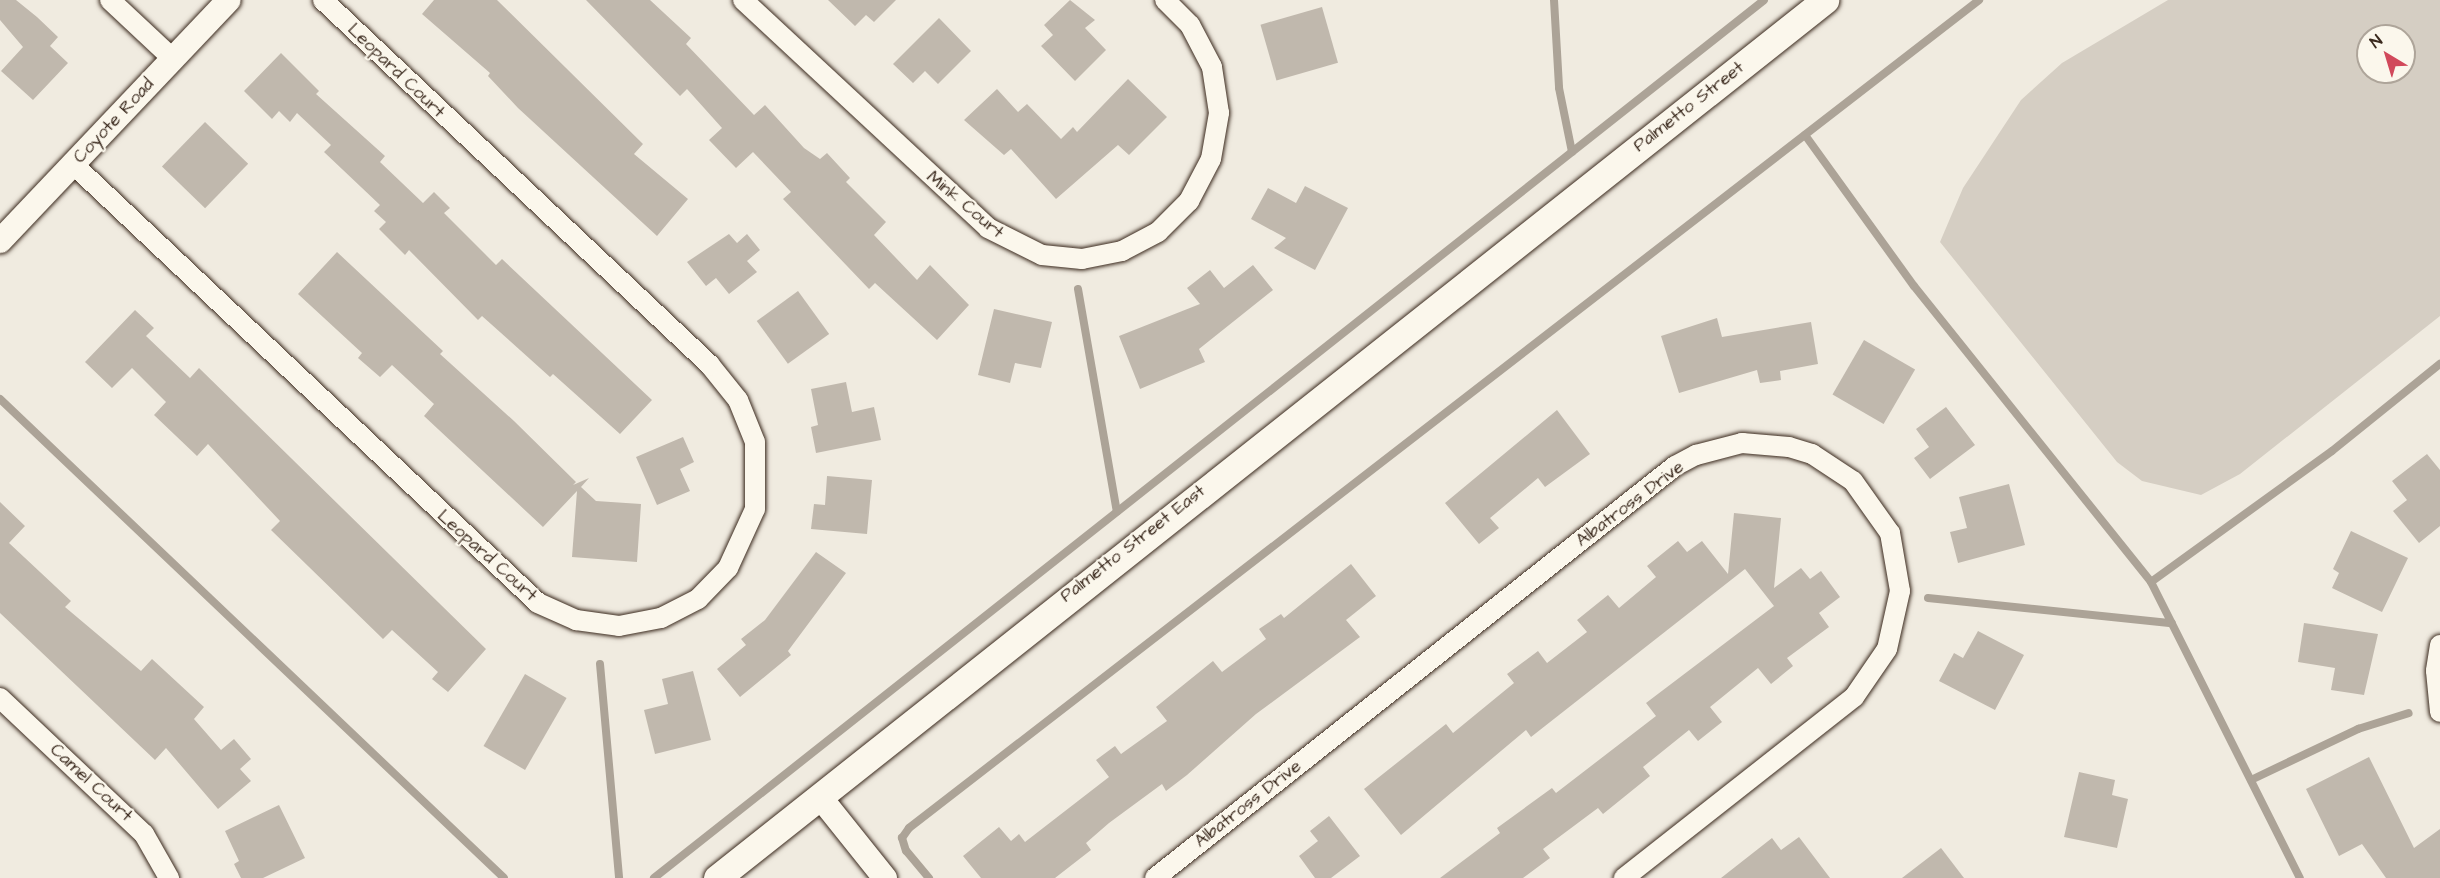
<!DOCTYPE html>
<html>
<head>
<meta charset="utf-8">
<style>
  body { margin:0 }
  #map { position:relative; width:2440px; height:878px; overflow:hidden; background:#f0ebe0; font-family:"Architects Daughter",sans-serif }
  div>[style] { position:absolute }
  .green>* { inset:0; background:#d5cec3 }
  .stream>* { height:8px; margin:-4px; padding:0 4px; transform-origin:4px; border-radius:4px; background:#aca397 }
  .building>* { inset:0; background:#c0b8ad; transform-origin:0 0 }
  .roads { filter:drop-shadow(0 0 2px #3b2a1e) drop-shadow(0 0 2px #3b2a1e) }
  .minor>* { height:20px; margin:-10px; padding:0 10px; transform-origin:10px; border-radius:10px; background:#fbf7ec }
  .tertiary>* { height:24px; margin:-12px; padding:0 12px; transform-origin:12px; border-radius:12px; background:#fbf7ec }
  .secondary>* { height:27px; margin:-13.5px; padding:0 13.5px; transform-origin:13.5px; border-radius:13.5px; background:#fbf7ec }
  span { translate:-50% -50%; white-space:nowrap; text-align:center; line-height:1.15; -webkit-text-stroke:4.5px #fbf7ec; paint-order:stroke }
  .street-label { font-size:18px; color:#3b2a1e }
  .north { position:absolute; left:2356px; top:24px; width:60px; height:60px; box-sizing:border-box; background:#fbf7ec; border:2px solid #aea59a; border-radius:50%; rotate:322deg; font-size:16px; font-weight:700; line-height:24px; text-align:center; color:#3b2a1e }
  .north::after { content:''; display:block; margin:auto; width:21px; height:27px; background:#d1495b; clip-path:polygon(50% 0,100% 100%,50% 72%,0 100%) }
</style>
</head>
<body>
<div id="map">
  <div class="green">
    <i style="clip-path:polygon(evenodd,2168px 0,2440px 0,2440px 316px,2240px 474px,2201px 495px,2142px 481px,2117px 462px,1940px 242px,1963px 188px,2021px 100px,2062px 63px,2168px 0,2368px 36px,2404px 36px,2404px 72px,2368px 72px,2368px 36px)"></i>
  </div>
  <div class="stream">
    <i style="left:1554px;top:0;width:88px;rotate:86.7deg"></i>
    <i style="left:1559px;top:88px;width:65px;rotate:78.5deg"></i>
    <i style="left:1805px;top:135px;width:186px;rotate:54.2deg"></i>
    <i style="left:1914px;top:286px;width:379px;rotate:51.3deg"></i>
    <i style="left:2151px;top:582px;width:331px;rotate:63.3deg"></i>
    <i style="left:1078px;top:289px;width:226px;rotate:80.1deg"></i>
    <i style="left:0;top:399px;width:695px;rotate:43.54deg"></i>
    <i style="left:2151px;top:582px;width:223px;rotate:-35.9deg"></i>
    <i style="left:2332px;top:451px;width:139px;rotate:-38.9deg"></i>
    <i style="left:1928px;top:598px;width:245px;rotate:5.9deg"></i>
    <i style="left:600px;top:664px;width:215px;rotate:84.9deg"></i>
    <i style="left:2251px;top:780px;width:119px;rotate:-25.5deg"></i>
    <i style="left:2358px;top:729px;width:53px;rotate:-17.4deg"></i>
    <i style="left:654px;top:878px;width:1415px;rotate:-38.34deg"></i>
    <i style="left:929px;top:878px;width:35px;rotate:-130deg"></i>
    <i style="left:906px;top:851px;width:14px;rotate:-107deg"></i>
    <i style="left:902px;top:838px;width:12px;rotate:-55deg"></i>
    <i style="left:909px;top:828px;width:1353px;rotate:-37.73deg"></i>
  </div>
  <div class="building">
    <i style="clip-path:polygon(0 0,16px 0,37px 17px,58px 37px,50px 46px,68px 63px,33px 100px,1px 71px,23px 47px,0 20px)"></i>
    <i style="clip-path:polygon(434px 0,497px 0,643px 144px,634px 154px,688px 199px,657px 236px,518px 108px,488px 76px,490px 73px,422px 14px)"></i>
    <i style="clip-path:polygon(586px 0,650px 0,691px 38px,686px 44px,754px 115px,765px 105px,804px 148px,820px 159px,827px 153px,850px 178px,846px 182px,886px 222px,874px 235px,917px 280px,930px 265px,969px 305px,937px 340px,875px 283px,869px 289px,783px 199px,791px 192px,753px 152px,736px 168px,709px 140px,722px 128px,687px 89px,680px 96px)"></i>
    <i style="clip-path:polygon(828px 0,896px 0,874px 22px,866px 15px,855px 26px)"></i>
    <i style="clip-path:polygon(1070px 0,1095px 20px,1085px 28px,1106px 50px,1075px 81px,1041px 46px,1053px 35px,1044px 25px)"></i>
    <i style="left:1322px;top:7px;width:58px;height:64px;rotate:74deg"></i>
    <i style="clip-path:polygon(939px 18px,971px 51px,938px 84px,925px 71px,913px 83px,893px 64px)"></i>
    <i style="clip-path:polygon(281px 53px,319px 91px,316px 94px,385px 156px,380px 162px,423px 203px,434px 192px,450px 208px,444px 213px,496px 265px,502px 259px,652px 400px,620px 434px,553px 374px,550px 377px,482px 316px,478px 320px,409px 250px,405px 255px,379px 229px,386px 222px,374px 211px,380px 205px,324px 152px,331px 145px,297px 113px,290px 122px,279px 111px,272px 119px,244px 91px)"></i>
    <i style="clip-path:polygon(1128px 79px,1167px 117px,1129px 155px,1118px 145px,1056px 199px,1011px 149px,1004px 155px,964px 120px,997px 89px,1018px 112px,1027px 104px,1061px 139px,1073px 127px,1077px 132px)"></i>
    <i style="left:205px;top:122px;width:60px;height:62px;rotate:44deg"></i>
    <i style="clip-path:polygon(1305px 186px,1348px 208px,1315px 270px,1274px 248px,1286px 238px,1251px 219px,1268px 188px,1296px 203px)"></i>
    <i style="clip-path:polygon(729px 234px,737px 243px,747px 234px,760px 250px,747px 261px,757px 272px,729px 294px,716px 278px,706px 286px,687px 262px)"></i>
    <i style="clip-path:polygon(337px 252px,443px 351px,440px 354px,514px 421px,576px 482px,573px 485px,589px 478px,581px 487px,596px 501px,641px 504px,637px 562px,572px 557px,577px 491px,543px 527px,424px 416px,434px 404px,392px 365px,380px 377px,358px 358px,362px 353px,298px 294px)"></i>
    <i style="clip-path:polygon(1253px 265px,1273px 290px,1199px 349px,1205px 362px,1140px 389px,1119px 336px,1200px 304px,1187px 288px,1210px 270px,1224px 288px)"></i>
    <i style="left:798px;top:291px;width:53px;height:51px;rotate:54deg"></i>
    <i style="clip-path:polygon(994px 309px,1052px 322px,1041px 368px,1015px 363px,1010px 383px,978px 375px)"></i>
    <i style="clip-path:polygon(135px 310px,154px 328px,146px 336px,190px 378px,199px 368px,486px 649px,448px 692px,432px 679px,438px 672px,392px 630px,383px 639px,271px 530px,280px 521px,208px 444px,197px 456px,154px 415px,166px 402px,132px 368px,112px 388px,85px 362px)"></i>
    <i style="clip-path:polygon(1717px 318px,1722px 337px,1811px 322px,1818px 364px,1780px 371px,1781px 380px,1760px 383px,1757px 370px,1679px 393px,1661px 336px)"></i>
    <i style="left:1864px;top:340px;width:59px;height:63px;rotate:30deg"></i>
    <i style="clip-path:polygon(846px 382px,852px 412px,874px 407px,881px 440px,816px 453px,811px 427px,818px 425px,811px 389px)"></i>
    <i style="clip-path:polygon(1946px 407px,1975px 445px,1930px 479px,1914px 458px,1929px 447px,1916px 429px)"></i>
    <i style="clip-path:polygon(1557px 410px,1590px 454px,1545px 487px,1538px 478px,1490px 518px,1499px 528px,1479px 544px,1445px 503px)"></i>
    <i style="clip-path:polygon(683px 437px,694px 462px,680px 469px,690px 491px,657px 505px,636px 457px)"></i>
    <i style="clip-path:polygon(2427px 454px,2440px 470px,2440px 526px,2419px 543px,2393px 511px,2407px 500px,2392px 481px)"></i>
    <i style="clip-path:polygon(827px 476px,872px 480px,867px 534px,811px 529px,814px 504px,825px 505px)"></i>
    <i style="clip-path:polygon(2009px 484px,2025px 545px,1958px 563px,1950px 532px,1967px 528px,1959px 497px)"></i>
    <i style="clip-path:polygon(0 502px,25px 526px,9px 543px,71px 601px,65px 607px,141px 671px,152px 659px,204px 707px,194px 719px,221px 750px,234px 739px,251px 759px,240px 769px,251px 781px,218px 809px,166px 748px,155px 760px,0 613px)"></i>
    <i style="clip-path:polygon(1734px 513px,1781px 518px,1774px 588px,1801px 568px,1810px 579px,1821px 571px,1840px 597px,1819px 613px,1829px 627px,1787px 658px,1793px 666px,1771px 684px,1758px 668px,1710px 707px,1722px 722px,1698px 741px,1689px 730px,1643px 767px,1650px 776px,1603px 814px,1598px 808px,1543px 849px,1550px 858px,1523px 878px,1440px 878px,1500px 833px,1497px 828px,1552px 788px,1556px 793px,1656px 716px,1646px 703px,1774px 606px,1745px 569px,1531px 737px,1526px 730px,1401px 835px,1364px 789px,1446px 724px,1453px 733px,1514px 683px,1507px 674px,1538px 651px,1547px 663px,1587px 632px,1577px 620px,1608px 595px,1619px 608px,1656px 577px,1647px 566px,1678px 541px,1687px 552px,1702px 541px,1728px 574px)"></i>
    <i style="clip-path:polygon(2351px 531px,2408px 558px,2382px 612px,2332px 588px,2339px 573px,2333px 569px)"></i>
    <i style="clip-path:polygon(816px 552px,846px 573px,788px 651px,791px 655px,740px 697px,717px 669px,746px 645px,741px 639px,765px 620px)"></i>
    <i style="clip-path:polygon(1351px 564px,1376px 596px,1346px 620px,1360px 637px,1256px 714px,1187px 775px,1166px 791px,1162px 784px,1109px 823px,1086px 843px,1091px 850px,1055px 878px,981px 878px,963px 856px,999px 827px,1011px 841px,1019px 834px,1025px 842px,1109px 777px,1096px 760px,1115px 746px,1121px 754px,1167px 721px,1156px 707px,1213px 661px,1222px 672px,1266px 639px,1259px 629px,1281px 614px,1284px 618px)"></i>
    <i style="clip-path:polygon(2304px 623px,2378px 634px,2364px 695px,2331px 690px,2335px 668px,2298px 662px)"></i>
    <i style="clip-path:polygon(1978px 631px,2024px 655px,1995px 710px,1939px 681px,1954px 653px,1963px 658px)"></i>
    <i style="clip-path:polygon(693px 671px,711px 740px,655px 754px,644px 710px,668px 704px,662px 679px)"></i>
    <i style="left:525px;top:674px;width:48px;height:83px;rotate:30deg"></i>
    <i style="clip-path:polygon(2369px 757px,2414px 848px,2440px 829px,2440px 878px,2386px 878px,2362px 844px,2339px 856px,2306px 789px)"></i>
    <i style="clip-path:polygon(2079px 772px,2115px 780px,2112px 795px,2128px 799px,2117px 848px,2064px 837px)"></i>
    <i style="clip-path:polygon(279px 805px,305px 858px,263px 878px,241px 878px,234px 864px,239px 861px,225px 831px)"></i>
    <i style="clip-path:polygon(1329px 816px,1360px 856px,1331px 878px,1315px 878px,1299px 856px,1318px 841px,1310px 831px)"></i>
    <i style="clip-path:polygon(1799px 837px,1830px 878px,1721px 878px,1772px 838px,1781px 850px)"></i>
    <i style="clip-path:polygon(1941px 848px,1964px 878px,1902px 878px)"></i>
  </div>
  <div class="roads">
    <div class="minor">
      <i style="left:110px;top:0;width:86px;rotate:43.1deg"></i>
      <i style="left:743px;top:0;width:335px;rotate:42.9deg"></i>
      <i style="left:988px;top:228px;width:60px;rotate:26.6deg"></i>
      <i style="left:1042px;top:255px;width:40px;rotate:5.7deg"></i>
      <i style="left:1082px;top:259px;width:41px;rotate:-11.3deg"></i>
      <i style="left:1122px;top:251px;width:41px;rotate:-27.8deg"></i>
      <i style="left:1158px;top:232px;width:44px;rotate:-45deg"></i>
      <i style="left:1189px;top:201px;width:47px;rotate:-62.4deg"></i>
      <i style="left:1211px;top:159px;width:47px;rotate:-80.1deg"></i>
      <i style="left:1219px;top:113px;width:47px;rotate:-98.7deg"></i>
      <i style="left:1212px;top:67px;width:47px;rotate:-117.6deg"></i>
      <i style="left:1190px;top:25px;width:35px;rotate:-135deg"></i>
      <i style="left:73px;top:164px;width:639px;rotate:43.35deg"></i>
      <i style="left:538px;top:603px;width:42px;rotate:24.1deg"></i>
      <i style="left:576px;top:620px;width:43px;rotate:7.9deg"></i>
      <i style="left:619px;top:626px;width:43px;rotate:-10.8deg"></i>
      <i style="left:661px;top:618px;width:42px;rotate:-27.2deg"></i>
      <i style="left:698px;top:599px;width:43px;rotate:-45.9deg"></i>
      <i style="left:728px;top:568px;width:65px;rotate:-65.4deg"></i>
      <i style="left:755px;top:509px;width:67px;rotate:-90deg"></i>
      <i style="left:755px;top:442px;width:45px;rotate:-112deg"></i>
      <i style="left:738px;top:400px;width:45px;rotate:-128.7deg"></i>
      <i style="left:710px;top:365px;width:532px;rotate:-136.68deg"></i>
      <i style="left:2440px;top:645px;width:26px;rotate:99deg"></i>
      <i style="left:2436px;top:671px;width:41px;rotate:84.4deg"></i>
      <i style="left:0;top:698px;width:198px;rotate:43.4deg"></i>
      <i style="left:144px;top:834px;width:51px;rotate:60.4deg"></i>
      <i style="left:1155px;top:878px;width:663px;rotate:-38.39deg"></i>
      <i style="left:1675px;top:466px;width:24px;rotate:-28deg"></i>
      <i style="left:1696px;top:455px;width:48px;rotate:-14.6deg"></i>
      <i style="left:1742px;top:443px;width:47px;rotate:4.9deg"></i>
      <i style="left:1789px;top:447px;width:24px;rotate:17deg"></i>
      <i style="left:1812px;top:454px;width:49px;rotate:33.4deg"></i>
      <i style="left:1853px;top:481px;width:64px;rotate:54.6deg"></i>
      <i style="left:1890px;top:533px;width:59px;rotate:80.2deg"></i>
      <i style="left:1900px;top:591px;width:59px;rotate:102.6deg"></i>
      <i style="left:1887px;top:649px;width:58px;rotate:124.5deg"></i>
      <i style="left:1854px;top:697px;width:293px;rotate:141.8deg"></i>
    </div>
    <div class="tertiary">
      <i style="left:0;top:241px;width:332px;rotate:-46.5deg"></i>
      <i style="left:820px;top:797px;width:104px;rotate:51.3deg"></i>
    </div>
    <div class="secondary">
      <i style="left:717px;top:878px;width:1414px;rotate:-38.39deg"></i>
    </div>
  </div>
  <div class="street-label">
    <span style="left:396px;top:71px;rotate:44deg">Leopard Court</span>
    <span style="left:1689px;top:107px;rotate:-38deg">Palmetto Street</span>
    <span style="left:114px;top:121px;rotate:-47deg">Coyote Road</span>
    <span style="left:965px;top:205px;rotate:40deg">Mink Court</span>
    <span style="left:1630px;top:504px;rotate:-37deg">Albatross Drive</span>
    <span style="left:1133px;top:544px;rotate:-38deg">Palmetto Street East</span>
    <span style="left:487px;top:556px;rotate:42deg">Leopard Court</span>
    <span style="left:91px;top:783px;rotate:43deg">Camel Court</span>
    <span style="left:1248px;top:804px;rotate:-38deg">Albatross Drive</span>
  </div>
  <div class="north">N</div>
</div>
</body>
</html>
